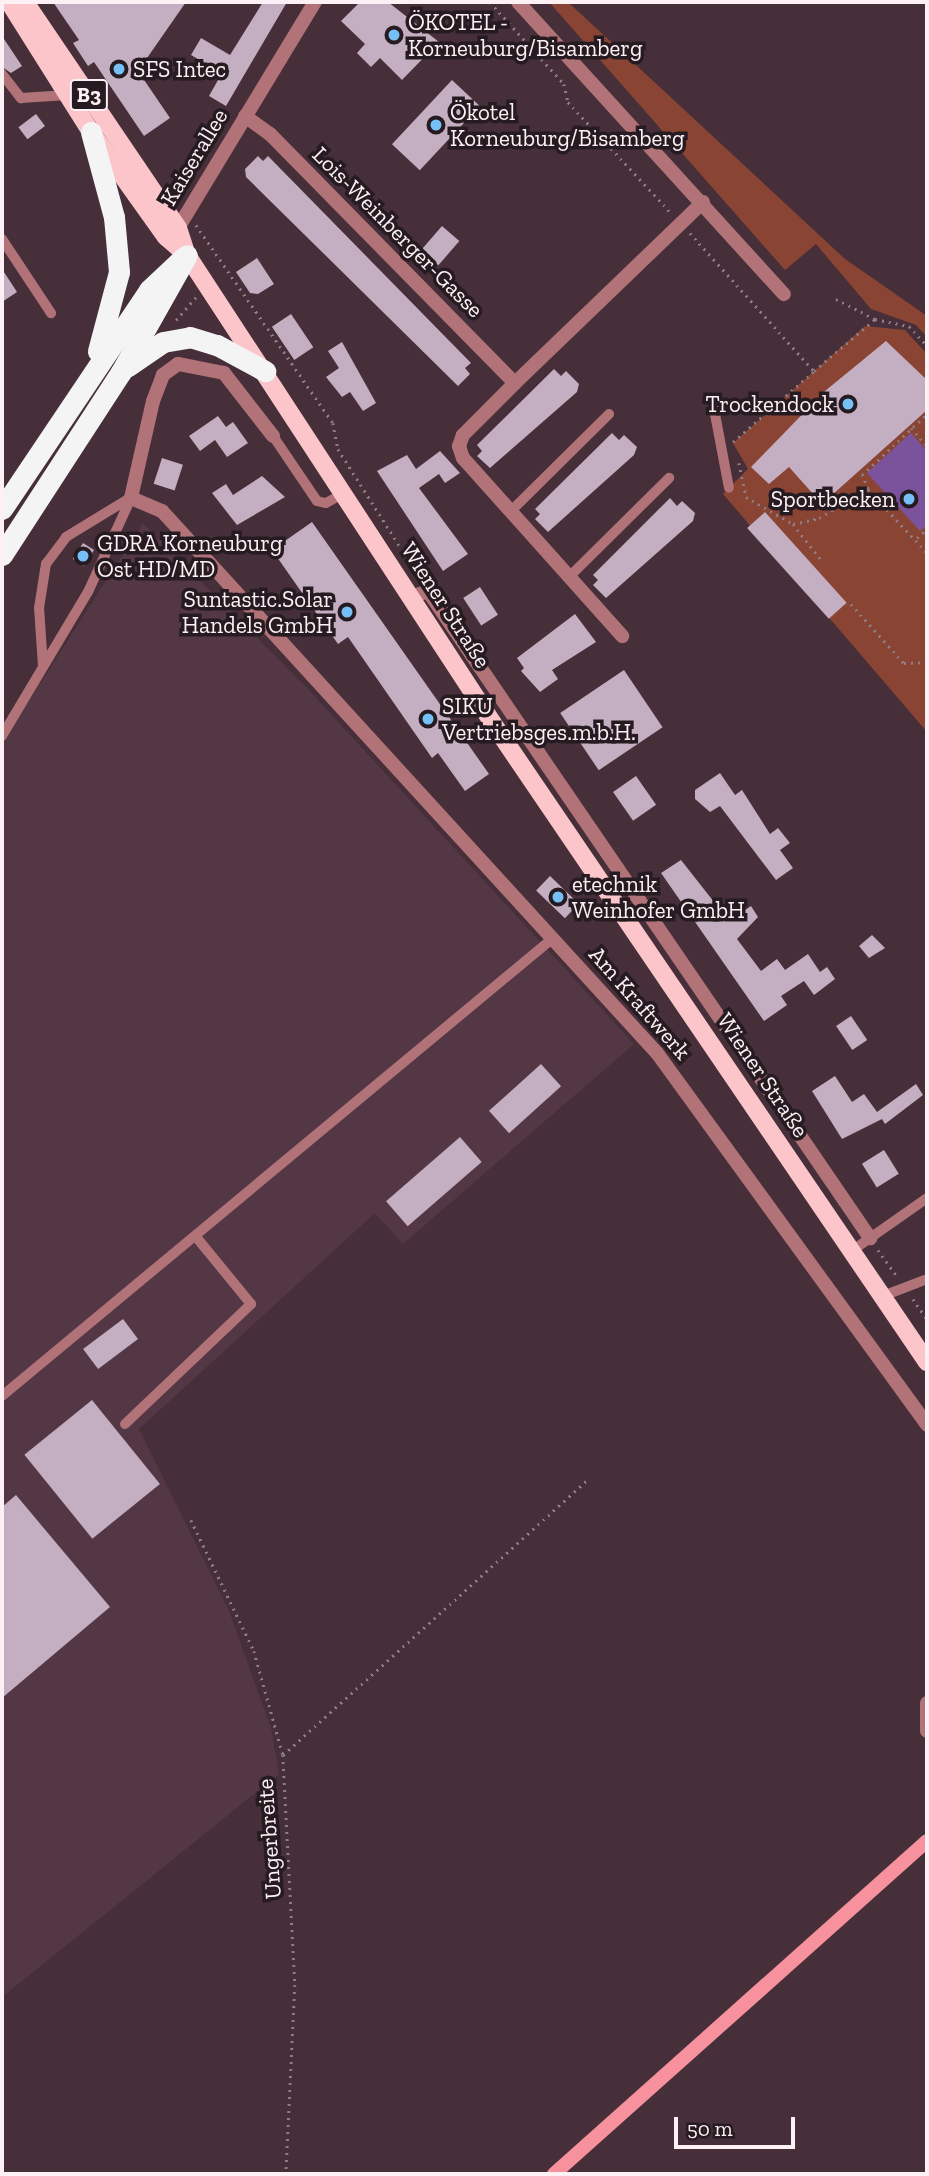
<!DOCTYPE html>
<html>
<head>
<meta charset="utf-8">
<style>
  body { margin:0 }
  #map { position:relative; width:929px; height:2176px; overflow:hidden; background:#462f39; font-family:"Zilla Slab",serif }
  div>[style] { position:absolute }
  .built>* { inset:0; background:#533744 }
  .green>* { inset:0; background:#8a4433 }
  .water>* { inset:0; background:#7b539c }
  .building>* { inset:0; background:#c4aec1; transform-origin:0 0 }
  .path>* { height:2.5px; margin-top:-1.25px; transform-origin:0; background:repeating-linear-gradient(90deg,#8f7c84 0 2px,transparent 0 7px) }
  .lane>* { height:10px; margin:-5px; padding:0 5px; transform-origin:5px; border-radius:5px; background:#b17278 }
  .street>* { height:14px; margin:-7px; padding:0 7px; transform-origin:7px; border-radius:7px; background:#b17278 }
  .secondary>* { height:14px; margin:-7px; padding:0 7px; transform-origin:7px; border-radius:7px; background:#f6919d }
  .primary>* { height:18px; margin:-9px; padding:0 9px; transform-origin:9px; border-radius:9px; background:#fbc5ca }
  .highway>* { height:21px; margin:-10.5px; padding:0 10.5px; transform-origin:10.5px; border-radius:10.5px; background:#f4f4f4 }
  .dots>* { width:19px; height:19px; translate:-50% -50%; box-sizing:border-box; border:4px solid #261b20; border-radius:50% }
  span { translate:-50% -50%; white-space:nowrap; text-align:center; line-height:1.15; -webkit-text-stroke:7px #261b20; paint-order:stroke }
  .shield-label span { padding:2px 5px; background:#261b20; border:2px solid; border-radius:5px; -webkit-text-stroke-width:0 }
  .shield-label { font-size:21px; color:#fef1f6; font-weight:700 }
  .poi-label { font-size:23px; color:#fef1f6 }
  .left { translate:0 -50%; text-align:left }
  .right { translate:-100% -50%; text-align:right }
  .street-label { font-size:23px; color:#fef1f6 }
  .frame { position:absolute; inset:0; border:4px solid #fef1f6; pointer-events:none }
  .scale { position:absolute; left:674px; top:2117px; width:121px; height:32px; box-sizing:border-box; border:4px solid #fef1f6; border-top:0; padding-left:9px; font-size:21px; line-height:24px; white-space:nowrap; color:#fef1f6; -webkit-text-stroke:5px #261b20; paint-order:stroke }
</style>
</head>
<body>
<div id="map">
  <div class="built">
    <i style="clip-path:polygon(143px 523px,307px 688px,634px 1044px,403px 1244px,375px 1213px,139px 1429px,229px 1611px,271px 1728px,279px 1774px,2px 1997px,2px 743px)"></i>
  </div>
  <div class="green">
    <i style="clip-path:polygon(549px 2px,568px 2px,845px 259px,927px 316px,927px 337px,916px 325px,871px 309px,816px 244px,785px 270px)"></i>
    <i style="clip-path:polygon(865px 326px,905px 330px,927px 354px,927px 732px,723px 494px,748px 469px,733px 443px)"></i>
  </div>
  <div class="water">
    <i style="clip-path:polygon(911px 433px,927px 451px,927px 525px,920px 531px,867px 473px)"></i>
  </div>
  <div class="building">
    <i style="clip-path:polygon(53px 2px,186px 2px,138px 71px,170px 118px,144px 136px,94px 62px,88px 66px,73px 43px,79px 40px)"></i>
    <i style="clip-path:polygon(263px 2px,287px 2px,226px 106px,209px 96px,222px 73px,191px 55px,201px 38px,230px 55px)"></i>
    <i style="clip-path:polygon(360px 2px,388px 2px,439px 42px,402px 80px,380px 58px,371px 67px,357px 53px,365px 44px,341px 21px)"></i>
    <i style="clip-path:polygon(2px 36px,22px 66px,11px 73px,2px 67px)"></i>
    <i style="left:452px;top:80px;width:38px;height:88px;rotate:43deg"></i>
    <i style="left:36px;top:114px;width:15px;height:22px;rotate:53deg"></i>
    <i style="clip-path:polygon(258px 156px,263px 161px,268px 156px,471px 363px,465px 368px,470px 374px,458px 386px,246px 177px,245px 169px)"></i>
    <i style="left:442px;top:226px;width:23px;height:32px;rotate:41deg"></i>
    <i style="clip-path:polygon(257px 258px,274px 284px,258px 294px,250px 293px,236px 272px)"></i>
    <i style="clip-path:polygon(2px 269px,17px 292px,2px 302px)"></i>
    <i style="left:291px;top:314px;width:40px;height:23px;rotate:56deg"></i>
    <i style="clip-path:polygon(886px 341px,927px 380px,927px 410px,822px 504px,789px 467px,769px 484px,751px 467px,825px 391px)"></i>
    <i style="clip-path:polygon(342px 342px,376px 403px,363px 411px,350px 392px,342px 397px,326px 377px,339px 368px,328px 351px)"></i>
    <i style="clip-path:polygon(554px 369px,561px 376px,566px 371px,579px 384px,577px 392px,490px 468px,477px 456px,482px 451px,477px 445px)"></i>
    <i style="clip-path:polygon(218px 416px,226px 427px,233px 422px,248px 443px,227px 457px,215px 440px,200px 451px,189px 436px)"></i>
    <i style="clip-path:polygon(612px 433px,619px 440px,624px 435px,637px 447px,634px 455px,548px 532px,535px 519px,540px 514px,535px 509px)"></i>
    <i style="clip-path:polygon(440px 451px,460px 473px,445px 483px,439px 474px,419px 488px,468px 554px,443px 571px,377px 471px,407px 455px,416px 469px)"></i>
    <i style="left:162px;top:458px;width:22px;height:27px;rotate:18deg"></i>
    <i style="clip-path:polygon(262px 476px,285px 497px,237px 525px,212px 493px,226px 484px,233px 495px)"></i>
    <i style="clip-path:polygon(670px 498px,677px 506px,682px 501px,695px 513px,693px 521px,606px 598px,593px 585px,598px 580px,593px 575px)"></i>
    <i style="left:765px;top:512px;width:122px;height:24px;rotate:48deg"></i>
    <i style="clip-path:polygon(312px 522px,489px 774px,465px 791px,438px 753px,432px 758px,348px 637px,338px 644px,272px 550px)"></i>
    <i style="left:83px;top:543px;width:13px;height:19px;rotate:32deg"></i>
    <i style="left:480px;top:587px;width:33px;height:20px;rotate:57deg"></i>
    <i style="clip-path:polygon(575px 614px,596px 642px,552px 670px,558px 679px,540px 692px,521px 671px,524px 668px,517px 658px)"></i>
    <i style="left:624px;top:670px;width:69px;height:77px;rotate:56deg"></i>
    <i style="clip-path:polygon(720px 773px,735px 795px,742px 790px,770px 834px,778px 828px,790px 843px,780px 850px,793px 868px,776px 880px,720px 806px,710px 812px,695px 799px,695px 790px)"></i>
    <i style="left:636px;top:776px;width:35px;height:28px;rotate:55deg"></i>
    <i style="clip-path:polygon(681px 860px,729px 921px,751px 906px,758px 917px,737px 939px,761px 971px,777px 959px,785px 970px,808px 954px,820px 972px,827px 967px,835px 979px,814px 995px,804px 981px,781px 996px,787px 1005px,764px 1021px,661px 873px)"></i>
    <i style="left:550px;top:876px;width:40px;height:20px;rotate:44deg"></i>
    <i style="clip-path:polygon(872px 935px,885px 948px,869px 958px,859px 946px)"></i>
    <i style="left:851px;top:1016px;width:29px;height:18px;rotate:56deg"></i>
    <i style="left:541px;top:1064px;width:30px;height:70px;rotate:48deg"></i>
    <i style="clip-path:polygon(835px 1076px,852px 1102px,864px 1094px,877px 1112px,916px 1084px,923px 1095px,885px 1124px,882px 1119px,842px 1139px,812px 1091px)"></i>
    <i style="left:460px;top:1137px;width:33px;height:98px;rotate:49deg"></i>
    <i style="left:884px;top:1150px;width:28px;height:26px;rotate:58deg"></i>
    <i style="left:123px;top:1319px;width:25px;height:50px;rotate:53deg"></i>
    <i style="left:92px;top:1400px;width:108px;height:87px;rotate:51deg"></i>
    <i style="clip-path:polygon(16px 1495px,110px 1607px,2px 1698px,2px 1507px)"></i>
  </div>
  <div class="path">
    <i style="left:490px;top:2px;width:110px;rotate:47.9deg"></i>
    <i style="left:564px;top:84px;width:18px;rotate:77deg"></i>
    <i style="left:568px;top:102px;width:151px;rotate:47.1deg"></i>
    <i style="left:196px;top:225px;width:241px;rotate:55.3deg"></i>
    <i style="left:333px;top:423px;width:26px;rotate:79deg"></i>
    <i style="left:338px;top:449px;width:153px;rotate:57.6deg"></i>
    <i style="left:690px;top:233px;width:186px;rotate:48.1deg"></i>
    <i style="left:814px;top:371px;width:80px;rotate:-40.4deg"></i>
    <i style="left:836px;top:299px;width:44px;rotate:27.1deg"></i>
    <i style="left:875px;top:319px;width:35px;rotate:12deg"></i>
    <i style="left:909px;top:326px;width:26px;rotate:47deg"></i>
    <i style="left:176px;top:320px;width:30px;rotate:-49deg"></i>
    <i style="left:911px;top:428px;width:24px;rotate:48deg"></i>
    <i style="left:733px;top:442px;width:108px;rotate:-41.2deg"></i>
    <i style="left:739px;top:463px;width:35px;rotate:78deg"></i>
    <i style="left:746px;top:497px;width:54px;rotate:29.9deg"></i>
    <i style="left:793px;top:524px;width:47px;rotate:51.9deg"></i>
    <i style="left:868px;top:489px;width:87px;rotate:47.3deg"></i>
    <i style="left:793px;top:524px;width:27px;rotate:-13deg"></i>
    <i style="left:819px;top:518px;width:57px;rotate:-30.6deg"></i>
    <i style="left:868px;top:489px;width:15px;rotate:-113deg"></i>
    <i style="left:862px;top:475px;width:89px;rotate:-43.2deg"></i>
    <i style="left:917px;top:538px;width:13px;rotate:-42deg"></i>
    <i style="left:851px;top:604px;width:79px;rotate:48.1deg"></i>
    <i style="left:904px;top:663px;width:23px;rotate:-2deg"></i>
    <i style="left:878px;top:1250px;width:32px;rotate:54deg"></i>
    <i style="left:913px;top:1299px;width:24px;rotate:55deg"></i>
    <i style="left:191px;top:1520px;width:145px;rotate:64.3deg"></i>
    <i style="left:254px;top:1651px;width:108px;rotate:74.4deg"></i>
    <i style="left:283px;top:1755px;width:230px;rotate:87deg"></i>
    <i style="left:295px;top:1985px;width:189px;rotate:92.7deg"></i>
    <i style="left:283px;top:1755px;width:409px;rotate:-42.1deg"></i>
  </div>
  <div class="lane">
    <i style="left:2px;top:74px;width:31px;rotate:52deg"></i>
    <i style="left:21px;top:98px;width:47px;rotate:-3.7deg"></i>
    <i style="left:2px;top:239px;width:89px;rotate:56.5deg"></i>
    <i style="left:719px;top:402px;width:13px;rotate:108deg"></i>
    <i style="left:715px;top:414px;width:75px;rotate:79.3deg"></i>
    <i style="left:273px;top:436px;width:78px;rotate:55.9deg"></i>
    <i style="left:317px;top:501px;width:9px;rotate:13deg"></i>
    <i style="left:326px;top:503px;width:21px;rotate:-29deg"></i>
    <i style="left:511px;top:511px;width:138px;rotate:-44.7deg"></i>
    <i style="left:569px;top:577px;width:141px;rotate:-44.7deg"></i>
    <i style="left:43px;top:666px;width:58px;rotate:-93.9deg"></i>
    <i style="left:39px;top:608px;width:45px;rotate:-81deg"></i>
    <i style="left:46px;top:564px;width:34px;rotate:-53deg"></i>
    <i style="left:66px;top:537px;width:75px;rotate:-31.4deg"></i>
    <i style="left:2px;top:736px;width:168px;rotate:-59.2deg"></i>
    <i style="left:88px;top:592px;width:103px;rotate:-65.4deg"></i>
    <i style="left:853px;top:1250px;width:90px;rotate:-35.1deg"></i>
    <i style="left:883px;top:1296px;width:47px;rotate:-21.1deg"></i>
    <i style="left:2px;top:1396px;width:716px;rotate:-39.73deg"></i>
    <i style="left:125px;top:1424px;width:174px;rotate:-43.6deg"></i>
    <i style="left:251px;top:1304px;width:85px;rotate:-129.3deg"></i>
  </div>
  <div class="street">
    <i style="left:518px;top:2px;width:395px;rotate:47.7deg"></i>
    <i style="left:245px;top:116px;width:31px;rotate:36deg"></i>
    <i style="left:270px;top:134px;width:349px;rotate:45.5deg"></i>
    <i style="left:515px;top:383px;width:261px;rotate:-43.9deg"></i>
    <i style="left:178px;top:228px;width:264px;rotate:-58.8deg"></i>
    <i style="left:515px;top:383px;width:74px;rotate:135deg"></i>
    <i style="left:463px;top:435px;width:12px;rotate:110deg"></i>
    <i style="left:459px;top:446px;width:13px;rotate:72deg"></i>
    <i style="left:463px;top:458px;width:239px;rotate:48.2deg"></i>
    <i style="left:273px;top:436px;width:80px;rotate:-127.9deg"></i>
    <i style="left:224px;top:373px;width:47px;rotate:-168.9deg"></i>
    <i style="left:178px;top:364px;width:19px;rotate:144deg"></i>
    <i style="left:163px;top:375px;width:28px;rotate:111deg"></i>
    <i style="left:153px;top:401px;width:99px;rotate:102.8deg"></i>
    <i style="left:131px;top:498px;width:34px;rotate:23deg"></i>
    <i style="left:162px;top:511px;width:734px;rotate:47.6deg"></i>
    <i style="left:657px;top:1053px;width:460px;rotate:54deg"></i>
    <i style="left:412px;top:597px;width:17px;rotate:-21deg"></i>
    <i style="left:428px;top:591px;width:784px;rotate:55.66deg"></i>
    <i style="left:927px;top:1703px;width:28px;rotate:90deg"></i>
  </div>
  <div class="secondary">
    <i style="left:554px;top:2174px;width:500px;rotate:-41.76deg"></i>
  </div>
  <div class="primary">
    <i style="left:9px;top:2px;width:154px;rotate:57.8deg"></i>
    <i style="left:91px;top:132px;width:129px;rotate:54.5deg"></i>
    <i style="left:166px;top:237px;width:28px;rotate:41deg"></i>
    <i style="left:25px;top:2px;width:273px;rotate:55.9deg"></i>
    <i style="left:178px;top:228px;width:28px;rotate:72deg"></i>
    <i style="left:187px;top:255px;width:558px;rotate:56.85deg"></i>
    <i style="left:492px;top:722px;width:774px;rotate:55.8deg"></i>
  </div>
  <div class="highway">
    <i style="left:91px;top:132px;width:88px;rotate:74.9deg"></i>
    <i style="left:114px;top:217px;width:55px;rotate:84.8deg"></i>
    <i style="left:119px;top:272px;width:82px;rotate:104.9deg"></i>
    <i style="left:128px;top:366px;width:42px;rotate:-34.4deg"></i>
    <i style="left:163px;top:342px;width:27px;rotate:-10deg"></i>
    <i style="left:190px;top:337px;width:28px;rotate:17deg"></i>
    <i style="left:217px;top:345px;width:55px;rotate:28.4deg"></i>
    <i style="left:2px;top:509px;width:264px;rotate:-56.1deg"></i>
    <i style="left:149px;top:290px;width:47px;rotate:-43.3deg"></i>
    <i style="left:2px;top:555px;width:218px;rotate:-57deg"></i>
    <i style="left:121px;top:372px;width:134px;rotate:-60.6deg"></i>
  </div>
  <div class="dots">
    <i style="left:394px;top:35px;background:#77c0f7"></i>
    <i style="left:119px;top:69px;background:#77c0f7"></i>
    <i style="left:436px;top:125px;background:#77c0f7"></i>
    <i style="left:848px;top:404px;background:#77c0f7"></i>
    <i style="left:909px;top:499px;background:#77c0f7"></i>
    <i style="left:83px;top:556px;background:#77c0f7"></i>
    <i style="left:347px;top:612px;background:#77c0f7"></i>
    <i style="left:428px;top:719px;background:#77c0f7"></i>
    <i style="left:558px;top:897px;background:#77c0f7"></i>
  </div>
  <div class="shield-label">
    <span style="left:89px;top:95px">B3</span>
  </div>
  <div class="poi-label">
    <span class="left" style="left:408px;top:35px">ÖKOTEL -<br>Korneuburg/Bisamberg</span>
    <span class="left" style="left:133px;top:69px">SFS Intec</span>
    <span class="left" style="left:450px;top:125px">Ökotel<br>Korneuburg/Bisamberg</span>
    <span class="right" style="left:834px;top:404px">Trockendock</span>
    <span class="right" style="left:895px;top:499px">Sportbecken</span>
    <span class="left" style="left:97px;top:556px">GDRA Korneuburg<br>Ost HD/MD</span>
    <span class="right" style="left:333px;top:612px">Suntastic.Solar<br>Handels GmbH</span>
    <span class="left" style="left:442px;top:719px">SIKU<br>Vertriebsges.m.b.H.</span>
    <span class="left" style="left:572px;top:897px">etechnik<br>Weinhofer GmbH</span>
  </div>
  <div class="street-label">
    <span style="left:194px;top:157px;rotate:-59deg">Kaiserallee</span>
    <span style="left:398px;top:232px;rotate:45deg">Lois-Weinberger-Gasse</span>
    <span style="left:446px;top:605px;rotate:57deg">Wiener Straße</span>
    <span style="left:640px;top:1003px;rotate:49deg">Am Kraftwerk</span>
    <span style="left:763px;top:1075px;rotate:56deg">Wiener Straße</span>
    <span style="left:269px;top:1839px;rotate:-94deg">Ungerbreite</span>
  </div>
  <div class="frame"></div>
  <div class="scale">50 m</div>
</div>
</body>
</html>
